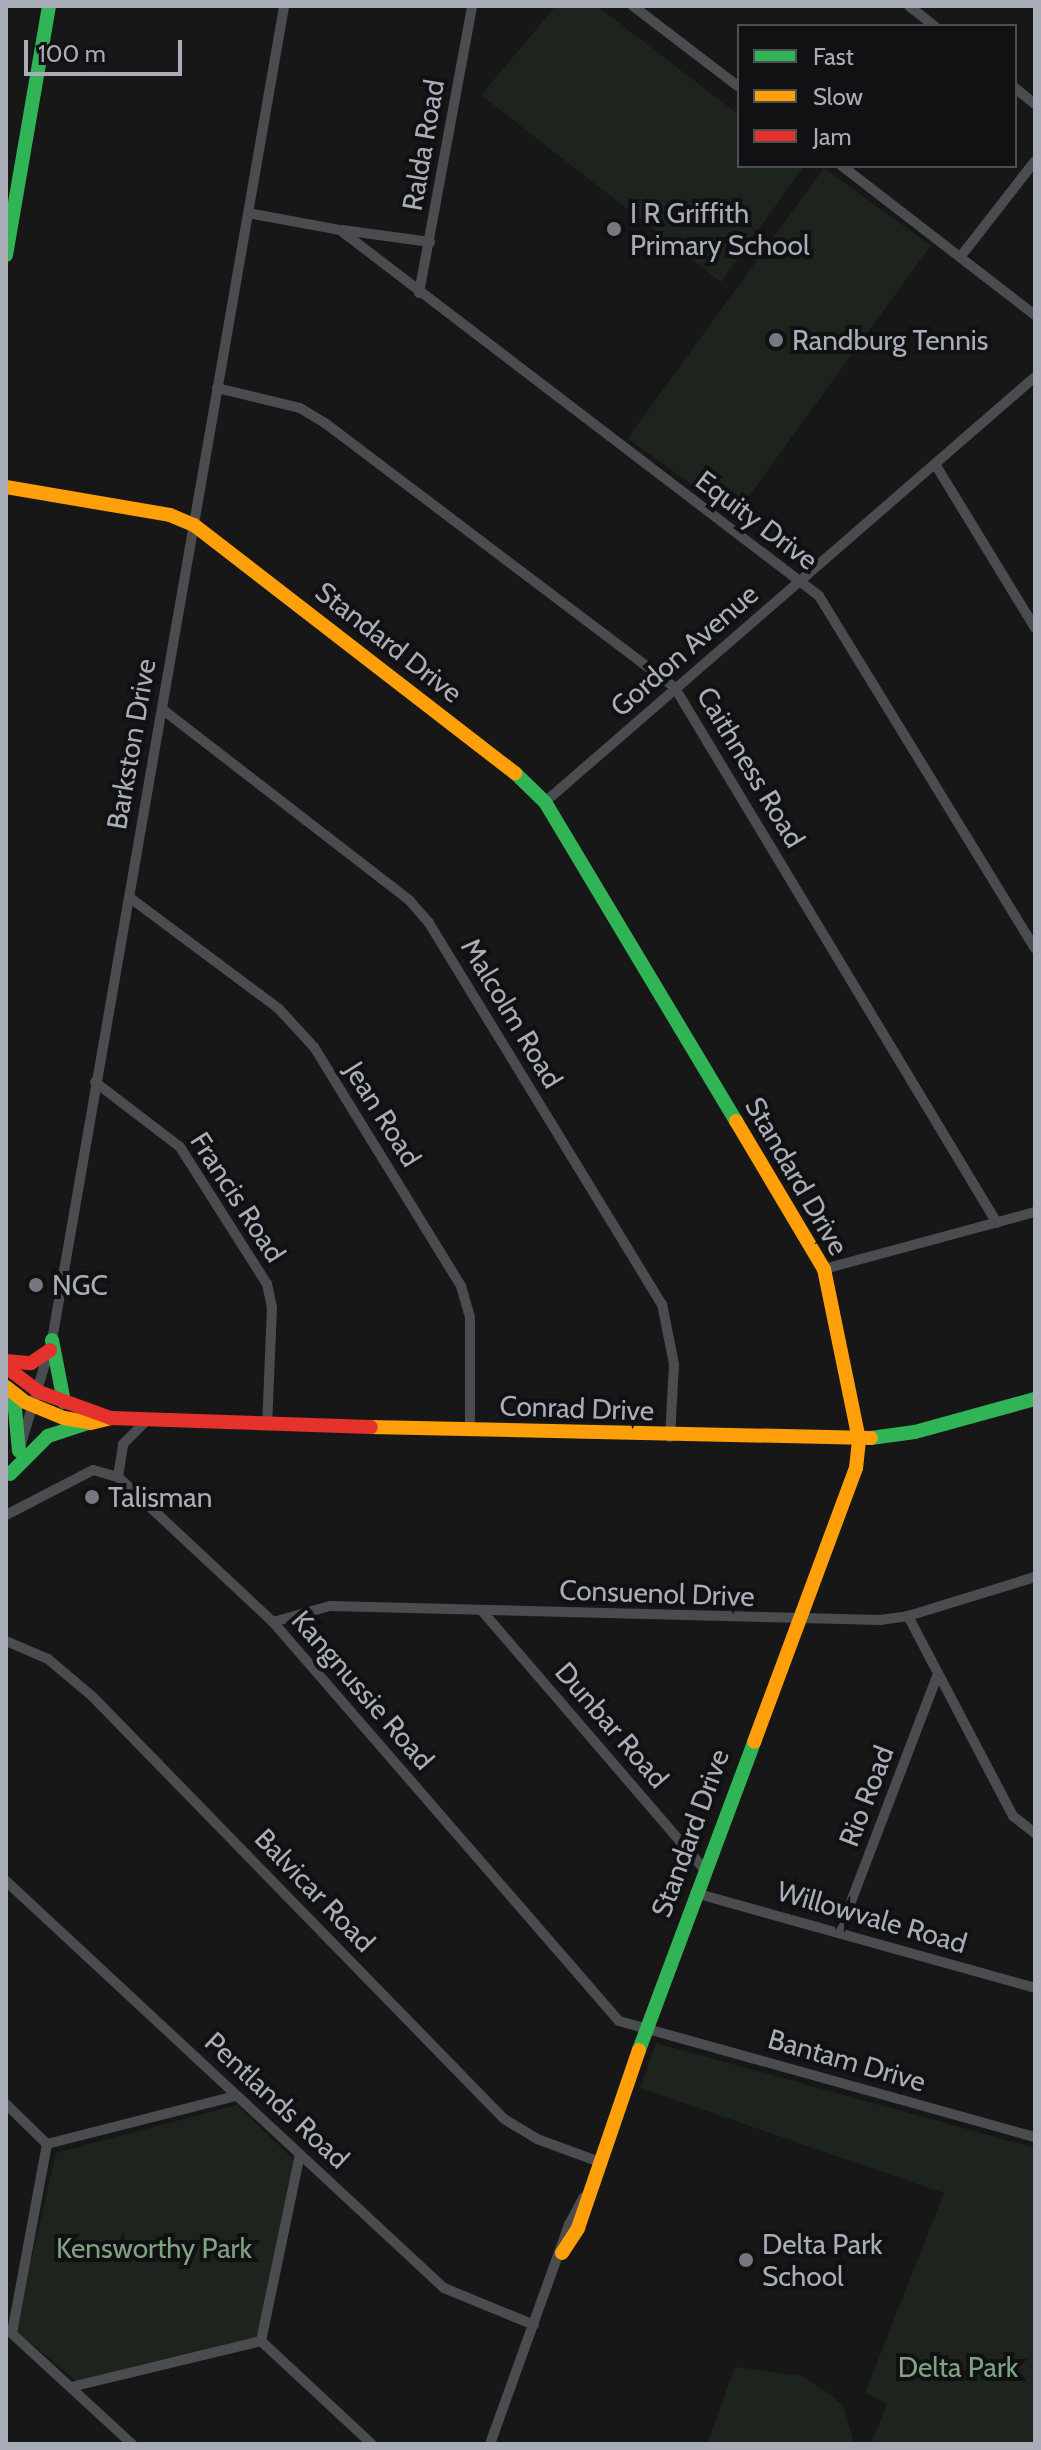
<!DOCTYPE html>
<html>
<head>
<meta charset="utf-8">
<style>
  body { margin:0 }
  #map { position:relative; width:1041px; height:2450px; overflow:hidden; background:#171717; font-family:Cabin,sans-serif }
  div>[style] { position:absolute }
  .green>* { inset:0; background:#1d241e; transform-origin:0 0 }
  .street>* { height:10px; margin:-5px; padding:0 5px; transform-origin:5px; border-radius:5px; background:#4b4c50 }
  .fast>* { height:14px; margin:-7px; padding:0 7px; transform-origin:7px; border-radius:7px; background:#30b455 }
  .slow>* { height:14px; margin:-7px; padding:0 7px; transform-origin:7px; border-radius:7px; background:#ff9f0a }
  .jam>* { height:14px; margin:-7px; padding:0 7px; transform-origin:7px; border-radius:7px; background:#e5322d }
  .dots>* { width:22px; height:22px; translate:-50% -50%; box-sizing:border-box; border:4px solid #111113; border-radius:50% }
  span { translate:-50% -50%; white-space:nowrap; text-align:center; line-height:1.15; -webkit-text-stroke:8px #111113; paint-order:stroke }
  .street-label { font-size:28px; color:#a8adb8 }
  .poi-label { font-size:28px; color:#a8adb8 }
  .left { translate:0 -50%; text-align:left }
  .park-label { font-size:28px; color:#7fa381 }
  .frame { position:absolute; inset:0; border:8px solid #a8adb8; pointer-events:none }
  .legend { position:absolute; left:737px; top:24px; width:280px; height:144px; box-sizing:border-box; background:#111113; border:2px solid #4d4f55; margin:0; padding:10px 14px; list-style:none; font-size:24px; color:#a8adb8 }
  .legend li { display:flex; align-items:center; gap:16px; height:40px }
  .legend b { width:40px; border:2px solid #4d4f55 }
  .scale { position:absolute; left:24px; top:40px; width:158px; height:36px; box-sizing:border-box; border:4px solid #a8adb8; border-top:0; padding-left:10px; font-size:24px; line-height:28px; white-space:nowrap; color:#a8adb8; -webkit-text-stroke:6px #111113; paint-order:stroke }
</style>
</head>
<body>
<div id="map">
  <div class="green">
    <i style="clip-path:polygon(556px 6px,597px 6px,739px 115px,739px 166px,804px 166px,721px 282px,481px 95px)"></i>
    <i style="left:824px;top:168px;width:132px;height:334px;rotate:36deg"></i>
    <i style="clip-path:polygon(656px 2043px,1035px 2148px,1035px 2444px,871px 2444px,887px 2403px,865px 2393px,944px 2193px,640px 2088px)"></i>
    <i style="clip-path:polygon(237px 2105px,297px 2163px,259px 2341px,84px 2387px,15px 2330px,56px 2153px)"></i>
    <i style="clip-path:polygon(735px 2367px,801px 2376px,827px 2392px,844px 2407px,854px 2444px,707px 2444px)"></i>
  </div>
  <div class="street">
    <i style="left:633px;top:6px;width:133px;rotate:37.4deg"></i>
    <i style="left:909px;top:6px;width:33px;rotate:38deg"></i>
    <i style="left:1015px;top:88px;width:26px;rotate:39deg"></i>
    <i style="left:842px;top:166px;width:244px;rotate:37.7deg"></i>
    <i style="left:248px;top:213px;width:94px;rotate:10.5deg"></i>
    <i style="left:340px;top:230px;width:603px;rotate:37.38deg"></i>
    <i style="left:819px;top:596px;width:413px;rotate:58.5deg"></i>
    <i style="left:342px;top:230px;width:89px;rotate:7.8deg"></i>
    <i style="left:961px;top:256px;width:120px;rotate:-52.1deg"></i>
    <i style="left:419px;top:293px;width:292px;rotate:-79.5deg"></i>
    <i style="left:217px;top:388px;width:85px;rotate:13.5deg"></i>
    <i style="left:300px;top:408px;width:29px;rotate:31deg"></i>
    <i style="left:325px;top:423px;width:439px;rotate:37.1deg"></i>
    <i style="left:675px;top:688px;width:624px;rotate:58.96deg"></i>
    <i style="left:935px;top:464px;width:192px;rotate:58.6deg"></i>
    <i style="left:162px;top:709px;width:314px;rotate:37.7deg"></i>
    <i style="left:410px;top:901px;width:29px;rotate:49deg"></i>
    <i style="left:429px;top:923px;width:447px;rotate:58.6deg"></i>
    <i style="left:662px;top:1304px;width:61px;rotate:78.7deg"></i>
    <i style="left:674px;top:1364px;width:73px;rotate:93.1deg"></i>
    <i style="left:545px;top:802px;width:649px;rotate:-40.94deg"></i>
    <i style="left:129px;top:897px;width:187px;rotate:36.7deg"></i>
    <i style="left:279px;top:1009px;width:52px;rotate:47.4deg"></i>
    <i style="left:314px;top:1047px;width:281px;rotate:58.4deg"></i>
    <i style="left:461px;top:1286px;width:33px;rotate:74deg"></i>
    <i style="left:470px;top:1318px;width:112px;rotate:90deg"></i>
    <i style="left:95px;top:1082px;width:107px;rotate:37.4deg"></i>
    <i style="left:180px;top:1147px;width:162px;rotate:57.6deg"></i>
    <i style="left:267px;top:1284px;width:24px;rotate:78deg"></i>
    <i style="left:272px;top:1307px;width:117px;rotate:92.4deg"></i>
    <i style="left:824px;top:1269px;width:219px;rotate:-15.1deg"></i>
    <i style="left:20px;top:1447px;width:112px;rotate:-73.3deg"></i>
    <i style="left:52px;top:1340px;width:1354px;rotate:-80.13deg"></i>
    <i style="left:118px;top:1477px;width:33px;rotate:-81deg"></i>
    <i style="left:123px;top:1444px;width:34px;rotate:-45deg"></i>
    <i style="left:6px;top:1515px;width:98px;rotate:-27.3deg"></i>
    <i style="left:93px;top:1470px;width:26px;rotate:16deg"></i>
    <i style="left:118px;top:1477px;width:212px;rotate:43.1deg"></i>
    <i style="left:273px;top:1622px;width:528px;rotate:49.07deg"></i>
    <i style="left:619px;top:2021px;width:432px;rotate:15.6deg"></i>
    <i style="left:483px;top:1612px;width:339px;rotate:49.3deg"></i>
    <i style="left:908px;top:1616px;width:226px;rotate:62.3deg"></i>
    <i style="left:1013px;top:1816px;width:28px;rotate:38deg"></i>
    <i style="left:273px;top:1622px;width:59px;rotate:-15.7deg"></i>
    <i style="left:330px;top:1606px;width:550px;rotate:1.46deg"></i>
    <i style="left:880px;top:1620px;width:28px;rotate:-8deg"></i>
    <i style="left:908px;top:1616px;width:133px;rotate:-17.1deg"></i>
    <i style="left:6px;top:1641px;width:46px;rotate:23.2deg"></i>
    <i style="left:48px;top:1659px;width:57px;rotate:40.1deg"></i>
    <i style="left:92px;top:1696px;width:590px;rotate:45.75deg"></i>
    <i style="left:504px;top:2119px;width:39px;rotate:31deg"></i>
    <i style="left:537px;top:2139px;width:64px;rotate:20.1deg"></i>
    <i style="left:6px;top:1881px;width:598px;rotate:42.9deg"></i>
    <i style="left:444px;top:2288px;width:97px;rotate:22.3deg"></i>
    <i style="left:695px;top:1893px;width:353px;rotate:15.6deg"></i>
    <i style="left:839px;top:1933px;width:275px;rotate:-69.1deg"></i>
    <i style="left:6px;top:2104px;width:57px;rotate:44.3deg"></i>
    <i style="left:571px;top:2221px;width:27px;rotate:-62deg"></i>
    <i style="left:7px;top:2329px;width:170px;rotate:42.6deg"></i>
    <i style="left:12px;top:2333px;width:192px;rotate:-79.5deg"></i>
    <i style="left:47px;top:2144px;width:194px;rotate:-14.3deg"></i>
    <i style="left:261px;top:2341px;width:151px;rotate:42.9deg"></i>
    <i style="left:71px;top:2387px;width:195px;rotate:-13.6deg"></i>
    <i style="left:261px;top:2341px;width:190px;rotate:-78.2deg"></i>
    <i style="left:490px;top:2444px;width:234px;rotate:-70.2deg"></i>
    <i style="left:569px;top:2224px;width:10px"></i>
  </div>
  <div class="fast">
    <i style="left:6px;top:255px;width:253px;rotate:-80.2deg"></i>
    <i style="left:515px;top:773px;width:42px;rotate:44deg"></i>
    <i style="left:545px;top:802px;width:372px;rotate:59.1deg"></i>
    <i style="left:52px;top:1340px;width:63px;rotate:79deg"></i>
    <i style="left:6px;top:1390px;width:21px;rotate:65deg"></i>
    <i style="left:15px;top:1409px;width:42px;rotate:84.6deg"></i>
    <i style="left:871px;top:1438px;width:44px;rotate:-7.8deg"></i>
    <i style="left:915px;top:1432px;width:124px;rotate:-15.4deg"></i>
    <i style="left:10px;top:1474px;width:54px;rotate:-45deg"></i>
    <i style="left:48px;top:1436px;width:40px;rotate:-18deg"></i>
    <i style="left:639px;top:2050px;width:329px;rotate:-69.5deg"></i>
  </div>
  <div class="slow">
    <i style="left:6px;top:487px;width:166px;rotate:9.7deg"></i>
    <i style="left:170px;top:515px;width:26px;rotate:23deg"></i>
    <i style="left:194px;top:525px;width:406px;rotate:37.7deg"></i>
    <i style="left:736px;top:1121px;width:172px;rotate:59.3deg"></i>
    <i style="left:824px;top:1269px;width:175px;rotate:78.4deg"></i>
    <i style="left:859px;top:1440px;width:28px;rotate:96deg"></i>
    <i style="left:856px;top:1468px;width:292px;rotate:110.4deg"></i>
    <i style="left:6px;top:1387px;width:24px;rotate:38deg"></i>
    <i style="left:25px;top:1402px;width:42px;rotate:22.3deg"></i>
    <i style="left:64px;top:1418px;width:27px;rotate:10deg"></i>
    <i style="left:91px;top:1423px;width:21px;rotate:-14deg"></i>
    <i style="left:371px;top:1427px;width:500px;rotate:1.26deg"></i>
    <i style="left:562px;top:2253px;width:30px;rotate:-57deg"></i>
    <i style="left:578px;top:2228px;width:188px;rotate:-71.1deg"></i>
  </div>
  <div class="jam">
    <i style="left:6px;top:1361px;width:25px;rotate:5deg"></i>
    <i style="left:31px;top:1363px;width:23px;rotate:-34deg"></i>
    <i style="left:6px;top:1367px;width:41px;rotate:37.1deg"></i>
    <i style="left:39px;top:1392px;width:77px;rotate:19.9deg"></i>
    <i style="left:111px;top:1418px;width:260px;rotate:2deg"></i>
  </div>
  <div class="dots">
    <i style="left:614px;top:229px;background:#757880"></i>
    <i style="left:776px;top:340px;background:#757880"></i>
    <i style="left:36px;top:1285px;background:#757880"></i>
    <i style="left:92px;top:1497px;background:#757880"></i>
    <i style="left:746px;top:2260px;background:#757880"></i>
  </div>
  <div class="street-label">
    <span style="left:423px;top:145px;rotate:-80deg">Ralda Road</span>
    <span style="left:757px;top:520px;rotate:37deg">Equity Drive</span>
    <span style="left:389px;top:642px;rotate:38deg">Standard Drive</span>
    <span style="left:684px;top:650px;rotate:-41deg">Gordon Avenue</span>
    <span style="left:131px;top:744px;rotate:-80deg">Barkston Drive</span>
    <span style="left:751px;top:767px;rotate:59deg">Caithness Road</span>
    <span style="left:512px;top:1013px;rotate:59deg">Malcolm Road</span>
    <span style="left:383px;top:1114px;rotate:58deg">Jean Road</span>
    <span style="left:797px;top:1176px;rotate:60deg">Standard Drive</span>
    <span style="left:238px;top:1197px;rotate:57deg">Francis Road</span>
    <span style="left:577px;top:1408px;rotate:2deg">Conrad Drive</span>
    <span style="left:657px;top:1593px;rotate:2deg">Consuenol Drive</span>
    <span style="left:363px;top:1690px;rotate:49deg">Kangnussie Road</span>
    <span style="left:612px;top:1725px;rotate:49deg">Dunbar Road</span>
    <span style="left:866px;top:1796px;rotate:-69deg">Rio Road</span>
    <span style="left:690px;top:1833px;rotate:-70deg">Standard Drive</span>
    <span style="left:315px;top:1890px;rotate:46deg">Balvicar Road</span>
    <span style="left:872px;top:1917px;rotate:16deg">Willowvale Road</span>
    <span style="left:847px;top:2060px;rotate:16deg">Bantam Drive</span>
    <span style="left:277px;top:2100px;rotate:43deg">Pentlands Road</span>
  </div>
  <div class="poi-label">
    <span class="left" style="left:630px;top:229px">I R Griffith<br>Primary School</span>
    <span class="left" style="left:792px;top:340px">Randburg Tennis</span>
    <span class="left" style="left:52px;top:1285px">NGC</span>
    <span class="left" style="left:108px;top:1497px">Talisman</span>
    <span class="left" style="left:762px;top:2260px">Delta Park<br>School</span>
  </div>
  <div class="park-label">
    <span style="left:154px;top:2248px">Kensworthy Park</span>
    <span style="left:958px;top:2367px">Delta Park</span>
  </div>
  <div class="frame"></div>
  <ul class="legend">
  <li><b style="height:10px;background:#30b455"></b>Fast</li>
  <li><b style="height:10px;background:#ff9f0a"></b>Slow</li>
  <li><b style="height:10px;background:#e5322d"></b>Jam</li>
  </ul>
  <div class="scale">100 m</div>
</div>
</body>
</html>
